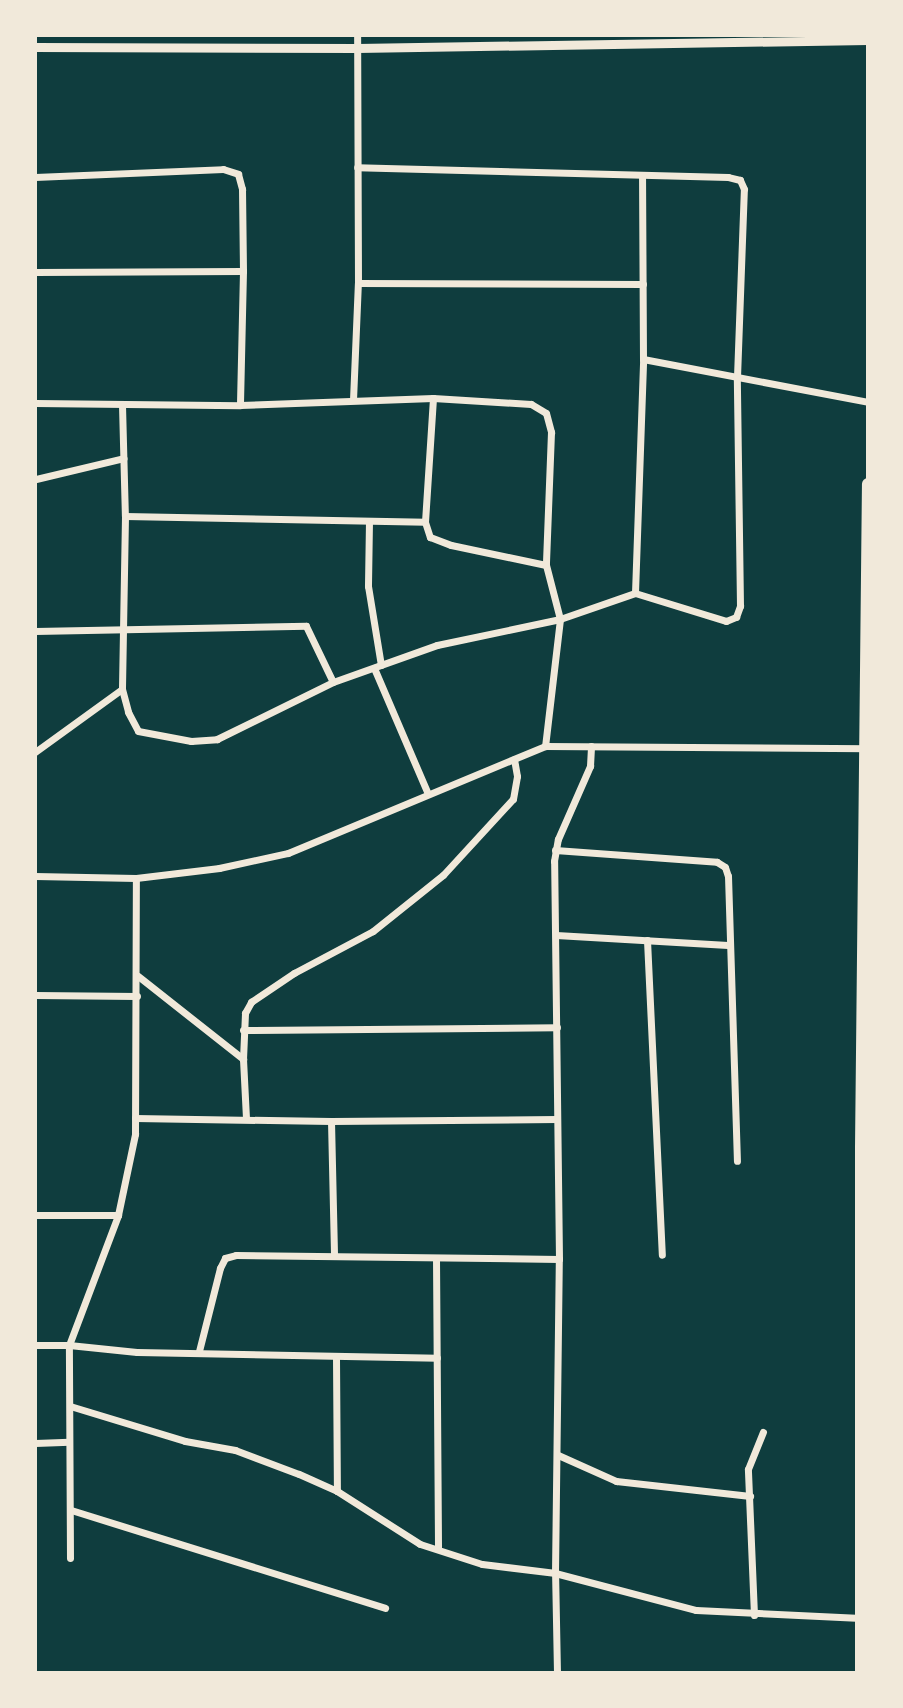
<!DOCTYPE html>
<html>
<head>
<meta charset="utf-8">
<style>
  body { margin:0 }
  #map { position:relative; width:903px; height:1708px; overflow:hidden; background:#0f3d3e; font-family:Mulish,sans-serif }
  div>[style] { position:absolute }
  .minor>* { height:7px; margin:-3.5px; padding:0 3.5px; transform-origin:3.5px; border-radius:3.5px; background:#f1e9da }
  .tertiary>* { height:9px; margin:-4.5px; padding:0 4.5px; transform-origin:4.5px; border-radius:4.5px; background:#f1e9da }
  .trunk>* { height:12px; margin:-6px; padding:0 6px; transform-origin:6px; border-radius:6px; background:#f1e9da }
  span { translate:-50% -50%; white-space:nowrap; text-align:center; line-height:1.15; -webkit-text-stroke:5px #f1e9da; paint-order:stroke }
  .frame { position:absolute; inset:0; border:37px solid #f1e9da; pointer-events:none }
</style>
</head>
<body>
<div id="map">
  <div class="minor">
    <i style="left:35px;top:177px;width:188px;rotate:-2.4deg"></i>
    <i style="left:223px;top:169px;width:16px;rotate:18deg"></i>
    <i style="left:238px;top:174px;width:16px;rotate:75deg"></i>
    <i style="left:242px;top:189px;width:82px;rotate:89.3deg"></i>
    <i style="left:243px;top:271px;width:134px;rotate:91.3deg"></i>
    <i style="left:35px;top:272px;width:208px;rotate:-0.3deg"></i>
    <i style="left:358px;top:283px;width:285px;rotate:0.2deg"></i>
    <i style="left:643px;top:359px;width:229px;rotate:10.8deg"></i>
    <i style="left:433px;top:398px;width:124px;rotate:93.7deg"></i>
    <i style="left:425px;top:522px;width:16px;rotate:72deg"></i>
    <i style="left:430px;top:537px;width:22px;rotate:21deg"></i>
    <i style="left:451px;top:545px;width:97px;rotate:11.9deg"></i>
    <i style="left:353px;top:400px;width:117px;rotate:-87.6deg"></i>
    <i style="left:358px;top:283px;width:248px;rotate:-90.2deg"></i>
    <i style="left:35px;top:403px;width:205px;rotate:0.6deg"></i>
    <i style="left:240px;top:405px;width:193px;rotate:-2.1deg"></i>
    <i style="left:433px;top:398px;width:98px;rotate:3.5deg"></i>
    <i style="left:531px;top:404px;width:17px;rotate:31deg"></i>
    <i style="left:546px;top:413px;width:20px;rotate:75deg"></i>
    <i style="left:551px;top:432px;width:133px;rotate:92.2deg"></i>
    <i style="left:546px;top:565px;width:56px;rotate:75.5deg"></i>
    <i style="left:560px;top:619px;width:128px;rotate:96.7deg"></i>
    <i style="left:122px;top:405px;width:111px;rotate:88.5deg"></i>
    <i style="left:125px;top:516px;width:173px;rotate:91deg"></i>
    <i style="left:122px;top:689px;width:24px;rotate:75deg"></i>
    <i style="left:128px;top:712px;width:21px;rotate:62deg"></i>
    <i style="left:138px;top:731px;width:54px;rotate:10.7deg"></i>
    <i style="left:191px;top:741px;width:26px;rotate:-4deg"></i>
    <i style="left:217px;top:739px;width:129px;rotate:-26.2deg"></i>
    <i style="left:333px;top:682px;width:110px;rotate:-19.6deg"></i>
    <i style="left:437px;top:645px;width:126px;rotate:-11.9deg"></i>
    <i style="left:560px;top:619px;width:79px;rotate:-19.1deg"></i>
    <i style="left:635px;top:593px;width:95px;rotate:17.1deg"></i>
    <i style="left:726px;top:621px;width:11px;rotate:-22deg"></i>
    <i style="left:736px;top:617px;width:12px;rotate:-70deg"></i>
    <i style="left:740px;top:606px;width:229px;rotate:-90.8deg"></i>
    <i style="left:737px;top:377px;width:188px;rotate:-87.9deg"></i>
    <i style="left:744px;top:189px;width:10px;rotate:-114deg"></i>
    <i style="left:740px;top:180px;width:12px;rotate:-166deg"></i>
    <i style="left:728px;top:177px;width:371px;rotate:-178.5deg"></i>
    <i style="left:36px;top:479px;width:90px;rotate:-13.4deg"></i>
    <i style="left:125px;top:516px;width:300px;rotate:1.1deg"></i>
    <i style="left:369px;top:521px;width:65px;rotate:90.9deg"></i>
    <i style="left:368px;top:586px;width:80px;rotate:80.7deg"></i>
    <i style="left:635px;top:593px;width:234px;rotate:-88deg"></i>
    <i style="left:643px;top:359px;width:183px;rotate:-90.3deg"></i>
    <i style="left:35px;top:631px;width:271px;rotate:-1.1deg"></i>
    <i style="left:306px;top:626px;width:62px;rotate:64.3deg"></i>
    <i style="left:374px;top:668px;width:137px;rotate:66.8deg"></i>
    <i style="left:35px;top:752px;width:107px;rotate:-35.9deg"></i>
    <i style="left:555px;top:850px;width:162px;rotate:4.2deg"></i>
    <i style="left:717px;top:862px;width:9px;rotate:32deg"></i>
    <i style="left:725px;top:867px;width:9px;rotate:72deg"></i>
    <i style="left:728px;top:876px;width:285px;rotate:88.2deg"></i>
    <i style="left:35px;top:876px;width:101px;rotate:1.1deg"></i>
    <i style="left:136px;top:878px;width:84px;rotate:-6.9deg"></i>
    <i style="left:219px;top:868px;width:71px;rotate:-12.3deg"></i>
    <i style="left:288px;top:853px;width:278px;rotate:-22.6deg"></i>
    <i style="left:545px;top:746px;width:323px;rotate:0.4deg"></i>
    <i style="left:556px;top:935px;width:172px;rotate:3.3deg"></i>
    <i style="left:647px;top:940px;width:315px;rotate:87.3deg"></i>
    <i style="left:138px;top:976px;width:134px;rotate:38.3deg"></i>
    <i style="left:243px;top:1059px;width:60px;rotate:87.1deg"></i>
    <i style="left:35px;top:995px;width:102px;rotate:0.6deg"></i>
    <i style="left:243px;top:1030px;width:314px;rotate:-0.5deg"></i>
    <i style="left:243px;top:1059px;width:46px;rotate:-87.5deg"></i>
    <i style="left:245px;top:1013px;width:13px;rotate:-61deg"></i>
    <i style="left:251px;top:1002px;width:52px;rotate:-34deg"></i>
    <i style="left:294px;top:973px;width:89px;rotate:-28deg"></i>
    <i style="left:373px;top:931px;width:90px;rotate:-38.7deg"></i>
    <i style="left:443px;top:875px;width:103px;rotate:-47.4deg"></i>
    <i style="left:513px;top:799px;width:23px;rotate:-80deg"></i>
    <i style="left:517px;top:776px;width:17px;rotate:-100deg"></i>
    <i style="left:135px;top:1118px;width:196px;rotate:0.9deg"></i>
    <i style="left:331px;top:1121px;width:226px;rotate:-0.5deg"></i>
    <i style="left:331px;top:1121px;width:134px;rotate:88.7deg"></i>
    <i style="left:35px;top:1215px;width:83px"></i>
    <i style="left:436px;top:1258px;width:291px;rotate:89.6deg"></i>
    <i style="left:35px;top:1345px;width:34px"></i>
    <i style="left:69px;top:1345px;width:68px;rotate:5.9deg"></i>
    <i style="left:137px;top:1352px;width:300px;rotate:1.1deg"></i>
    <i style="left:199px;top:1351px;width:86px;rotate:-75.8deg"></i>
    <i style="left:220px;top:1268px;width:11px;rotate:-63deg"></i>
    <i style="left:225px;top:1258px;width:11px;rotate:-15deg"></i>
    <i style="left:236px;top:1255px;width:323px;rotate:0.7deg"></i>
    <i style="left:336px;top:1358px;width:133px;rotate:89.6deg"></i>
    <i style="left:70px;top:1406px;width:120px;rotate:16.9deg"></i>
    <i style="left:185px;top:1441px;width:51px;rotate:10.2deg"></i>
    <i style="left:235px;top:1450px;width:68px;rotate:20.6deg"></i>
    <i style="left:299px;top:1474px;width:42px;rotate:24.1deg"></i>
    <i style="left:337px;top:1491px;width:98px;rotate:32.6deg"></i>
    <i style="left:420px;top:1544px;width:65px;rotate:17.9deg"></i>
    <i style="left:482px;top:1564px;width:74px;rotate:7deg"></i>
    <i style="left:555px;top:1573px;width:146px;rotate:14.7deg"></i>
    <i style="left:696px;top:1610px;width:165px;rotate:2.8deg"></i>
    <i style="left:35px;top:1443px;width:34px;rotate:-2deg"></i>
    <i style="left:558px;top:1455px;width:64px;rotate:24.1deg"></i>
    <i style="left:616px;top:1481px;width:135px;rotate:6.4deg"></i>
    <i style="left:71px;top:1510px;width:329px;rotate:17.3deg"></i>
    <i style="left:70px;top:1558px;width:213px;rotate:-90.3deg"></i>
    <i style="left:69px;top:1345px;width:139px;rotate:-69.3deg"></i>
    <i style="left:118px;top:1215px;width:83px;rotate:-78.1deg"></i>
    <i style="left:135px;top:1134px;width:256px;rotate:-89.8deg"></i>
    <i style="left:754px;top:1615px;width:146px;rotate:-92.4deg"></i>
    <i style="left:748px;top:1469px;width:40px;rotate:-68deg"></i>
    <i style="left:557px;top:1673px;width:100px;rotate:-91.1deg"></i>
    <i style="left:555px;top:1573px;width:314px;rotate:-89.3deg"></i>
    <i style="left:559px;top:1259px;width:398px;rotate:-90.7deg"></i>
    <i style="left:554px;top:861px;width:22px;rotate:-80deg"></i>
    <i style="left:558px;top:839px;width:80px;rotate:-66.3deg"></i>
    <i style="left:590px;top:766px;width:20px;rotate:-87deg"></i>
  </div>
  <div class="tertiary">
    <i style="left:35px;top:47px;width:322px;rotate:0.2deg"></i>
    <i style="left:357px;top:48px;width:511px;rotate:-0.9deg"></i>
  </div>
  <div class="trunk">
    <i style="left:861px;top:1673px;width:525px;rotate:-90deg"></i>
    <i style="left:861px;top:1148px;width:664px;rotate:-89.4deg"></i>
  </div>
  <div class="frame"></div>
</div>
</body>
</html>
